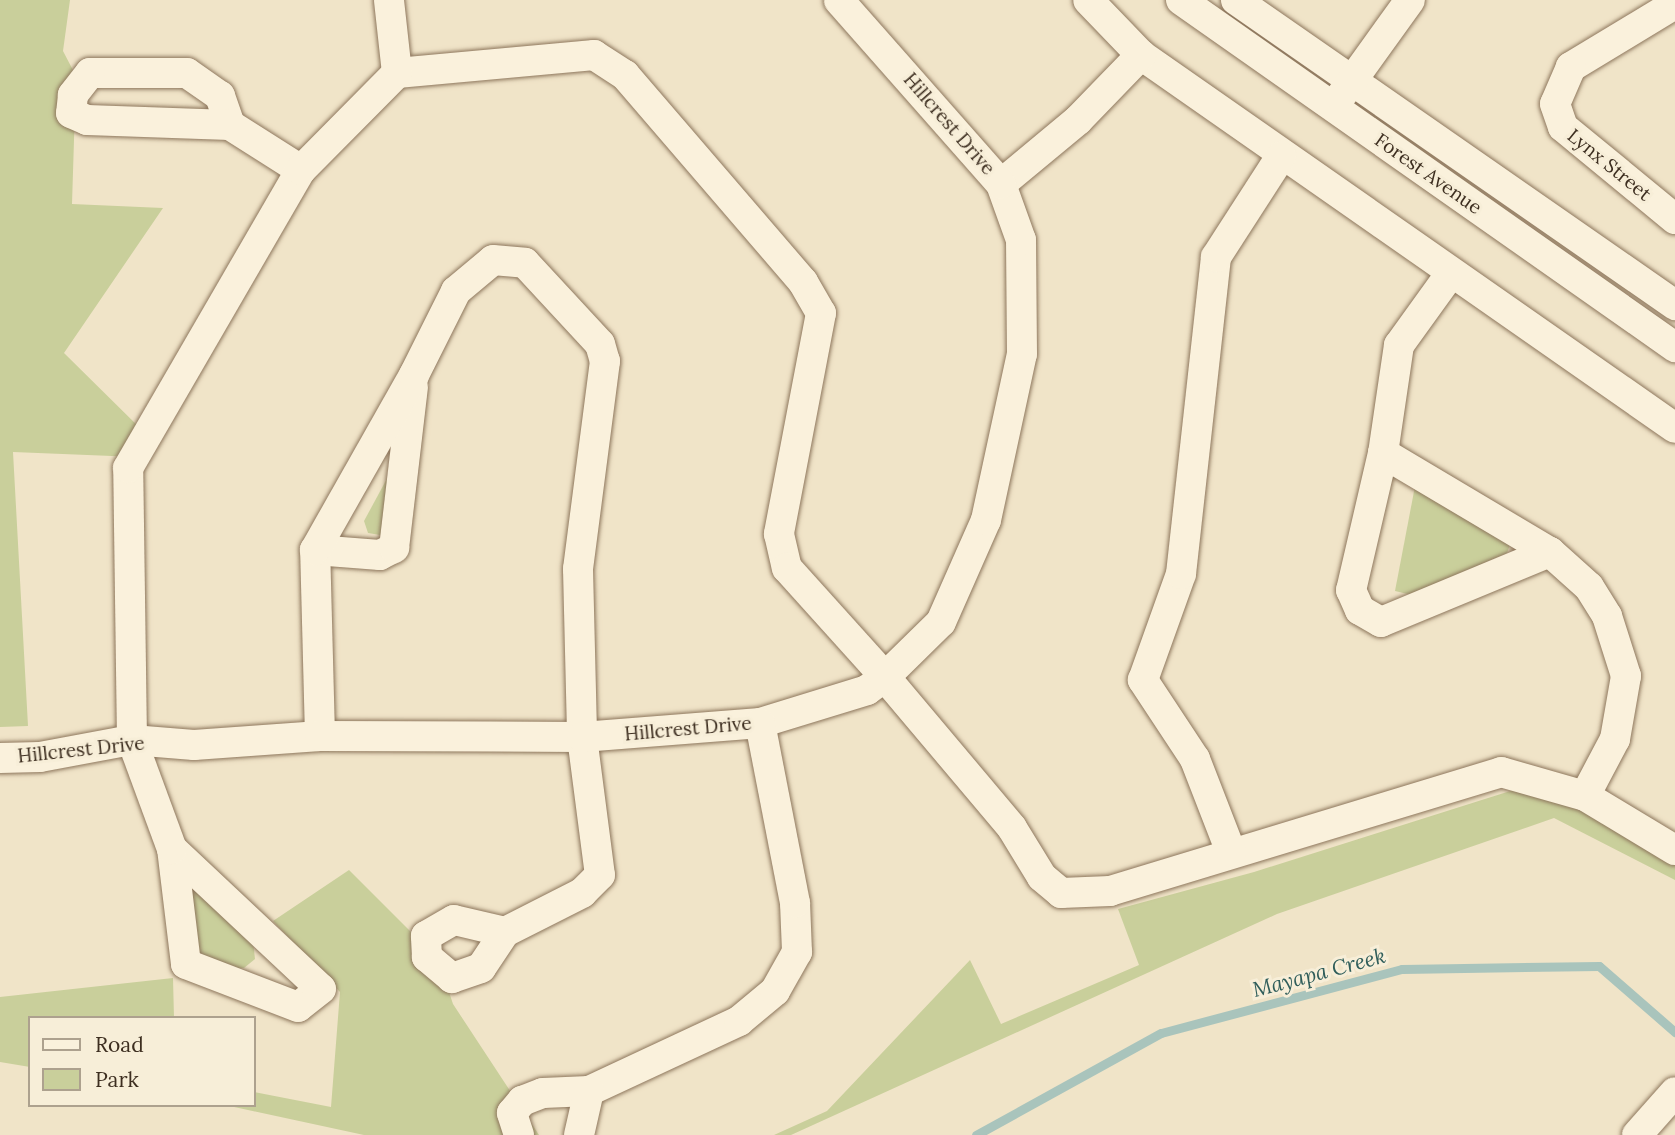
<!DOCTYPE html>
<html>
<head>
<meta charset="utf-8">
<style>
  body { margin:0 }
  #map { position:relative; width:1675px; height:1135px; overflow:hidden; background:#f0e4c8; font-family:Lora,serif }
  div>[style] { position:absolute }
  .green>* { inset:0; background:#c9cf9b }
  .stream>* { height:9px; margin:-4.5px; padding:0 4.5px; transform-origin:4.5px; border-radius:4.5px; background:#a9c4bc }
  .roads { filter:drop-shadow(0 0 2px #8d765c) drop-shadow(0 0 2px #8d765c) }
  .minor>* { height:30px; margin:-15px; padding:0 15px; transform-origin:15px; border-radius:15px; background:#faf1dc }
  span { translate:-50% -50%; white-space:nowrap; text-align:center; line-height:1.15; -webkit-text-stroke:6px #f7eed8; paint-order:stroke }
  .street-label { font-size:19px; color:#3d2e20 }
  .water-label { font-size:21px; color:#2f5d5a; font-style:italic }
  .legend { position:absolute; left:28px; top:1016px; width:228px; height:91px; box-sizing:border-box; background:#f7eed8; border:2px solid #ada18e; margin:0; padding:9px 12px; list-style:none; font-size:21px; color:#3d2e20 }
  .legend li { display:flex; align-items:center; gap:14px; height:35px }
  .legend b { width:35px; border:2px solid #ada18e }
</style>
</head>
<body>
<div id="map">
  <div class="green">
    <i style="clip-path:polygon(0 0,70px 0,63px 51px,76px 76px,72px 204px,163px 208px,64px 353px,144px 432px,137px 457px,13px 452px,28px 726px,0 727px)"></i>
    <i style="clip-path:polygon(403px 449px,386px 536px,368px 533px,364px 521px)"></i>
    <i style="clip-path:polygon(1416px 481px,1511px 542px,1507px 553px,1412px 595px,1395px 591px)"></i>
    <i style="clip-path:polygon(1526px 786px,1675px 844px,1675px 880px,1554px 818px,1277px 914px,791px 1135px,774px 1135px,827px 1111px,970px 960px,1001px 1024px,1139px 965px,1118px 909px,1254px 872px)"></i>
    <i style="clip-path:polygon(349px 870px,438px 959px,453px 1004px,539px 1135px,364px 1135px,225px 1105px,254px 1105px,254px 1092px,331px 1107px,340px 992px,273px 921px)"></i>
    <i style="clip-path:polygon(190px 880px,253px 941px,255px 959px,244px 968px,225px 969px,195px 960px)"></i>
    <i style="clip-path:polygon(173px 978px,174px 1018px,30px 1018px,30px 1067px,0 1062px,0 997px)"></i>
  </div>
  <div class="stream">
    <i style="left:976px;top:1135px;width:211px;rotate:-28.9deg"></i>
    <i style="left:1161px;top:1033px;width:249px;rotate:-14.9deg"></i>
    <i style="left:1402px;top:969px;width:197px;rotate:-0.9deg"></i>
    <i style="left:1599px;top:966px;width:101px;rotate:41deg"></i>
  </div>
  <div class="roads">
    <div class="minor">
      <i style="left:1181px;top:0;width:604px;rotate:35.09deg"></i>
      <i style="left:1236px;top:0;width:535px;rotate:34.79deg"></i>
      <i style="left:1675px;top:4px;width:122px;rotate:148.8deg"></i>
      <i style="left:1571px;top:67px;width:40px;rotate:113.4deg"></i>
      <i style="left:1555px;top:104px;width:24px;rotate:71deg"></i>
      <i style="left:1563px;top:127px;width:145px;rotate:39.4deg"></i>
      <i style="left:1141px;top:55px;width:651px;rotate:34.93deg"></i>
      <i style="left:397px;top:73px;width:198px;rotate:-5.2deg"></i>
      <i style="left:594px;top:55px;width:37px;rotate:33deg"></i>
      <i style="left:625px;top:75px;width:273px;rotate:49.3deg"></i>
      <i style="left:803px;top:282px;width:36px;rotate:60deg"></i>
      <i style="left:821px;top:313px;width:225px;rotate:100.8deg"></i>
      <i style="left:779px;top:534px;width:35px;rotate:77deg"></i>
      <i style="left:787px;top:568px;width:147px;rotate:48deg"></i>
      <i style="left:885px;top:677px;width:197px;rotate:49.9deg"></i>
      <i style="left:1012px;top:828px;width:57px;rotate:58.5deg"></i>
      <i style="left:1042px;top:877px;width:25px;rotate:40deg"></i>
      <i style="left:1061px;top:893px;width:49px;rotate:-2.3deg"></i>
      <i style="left:1110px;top:891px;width:409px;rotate:-16.9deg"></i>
      <i style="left:1501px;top:772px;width:87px;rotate:15.9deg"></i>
      <i style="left:1585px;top:796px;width:105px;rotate:31deg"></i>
      <i style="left:1341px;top:96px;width:118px;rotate:-54.3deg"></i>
      <i style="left:230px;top:125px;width:31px;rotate:-109deg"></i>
      <i style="left:220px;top:96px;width:40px;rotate:-145.1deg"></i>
      <i style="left:187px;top:73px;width:97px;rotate:180deg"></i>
      <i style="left:90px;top:73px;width:28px;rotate:128deg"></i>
      <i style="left:73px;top:95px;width:18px;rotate:96deg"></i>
      <i style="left:71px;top:113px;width:17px;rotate:24deg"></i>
      <i style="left:87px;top:120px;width:143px;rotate:2deg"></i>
      <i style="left:230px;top:125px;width:84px;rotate:32.4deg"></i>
      <i style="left:1001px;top:184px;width:100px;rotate:-39.7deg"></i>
      <i style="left:1078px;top:120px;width:91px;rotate:-45.9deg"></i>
      <i style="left:1141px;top:55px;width:76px;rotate:-133.9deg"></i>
      <i style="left:1451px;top:273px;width:89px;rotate:125.8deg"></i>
      <i style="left:1399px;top:345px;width:109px;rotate:98.4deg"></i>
      <i style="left:1383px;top:453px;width:141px;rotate:103.1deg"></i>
      <i style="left:1351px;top:590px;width:22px;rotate:66deg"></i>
      <i style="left:1360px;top:610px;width:24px;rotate:30deg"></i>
      <i style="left:1381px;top:622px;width:183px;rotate:-22.5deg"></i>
      <i style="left:1550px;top:552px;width:52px;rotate:41.9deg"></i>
      <i style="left:1589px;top:587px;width:34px;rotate:58deg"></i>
      <i style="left:1607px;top:616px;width:63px;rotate:72.4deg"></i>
      <i style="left:1626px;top:676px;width:64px;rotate:99.9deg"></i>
      <i style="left:1615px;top:739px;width:64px;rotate:117.8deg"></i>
      <i style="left:1383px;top:453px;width:194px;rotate:30.7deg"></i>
      <i style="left:315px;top:550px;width:65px;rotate:4.4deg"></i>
      <i style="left:380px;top:555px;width:16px;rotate:-27deg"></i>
      <i style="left:394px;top:548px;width:163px;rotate:-83.3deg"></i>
      <i style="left:320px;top:736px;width:186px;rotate:-91.5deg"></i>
      <i style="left:315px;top:550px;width:201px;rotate:-60.5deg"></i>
      <i style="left:414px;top:375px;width:94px;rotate:-63.4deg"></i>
      <i style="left:456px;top:291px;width:48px;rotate:-40deg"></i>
      <i style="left:493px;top:260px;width:32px;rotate:5deg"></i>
      <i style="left:525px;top:263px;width:110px;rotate:47.2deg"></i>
      <i style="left:600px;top:344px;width:18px;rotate:74deg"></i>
      <i style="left:605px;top:361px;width:210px;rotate:97.4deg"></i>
      <i style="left:578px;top:569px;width:168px;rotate:88.6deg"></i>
      <i style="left:582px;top:737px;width:139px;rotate:82.6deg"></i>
      <i style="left:600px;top:875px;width:25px;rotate:135deg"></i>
      <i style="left:582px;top:893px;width:86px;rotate:153.1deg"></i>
      <i style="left:505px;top:932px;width:43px;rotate:123.7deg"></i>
      <i style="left:481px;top:968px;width:31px;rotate:161deg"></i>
      <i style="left:452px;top:978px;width:33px;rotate:-140deg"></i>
      <i style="left:427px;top:957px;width:21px;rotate:-93deg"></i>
      <i style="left:426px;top:936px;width:32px;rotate:-30deg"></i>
      <i style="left:454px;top:920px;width:52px;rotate:13.2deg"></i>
      <i style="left:0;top:758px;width:40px;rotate:-1.4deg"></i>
      <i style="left:40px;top:757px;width:94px;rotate:-10.5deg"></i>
      <i style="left:132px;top:740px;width:62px;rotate:4.6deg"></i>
      <i style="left:194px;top:745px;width:126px;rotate:-4.1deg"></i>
      <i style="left:320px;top:736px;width:262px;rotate:0.2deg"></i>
      <i style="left:582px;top:737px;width:179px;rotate:-4.5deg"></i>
      <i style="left:760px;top:723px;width:112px;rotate:-17.1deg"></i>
      <i style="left:867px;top:690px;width:22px;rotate:-36deg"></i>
      <i style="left:885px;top:677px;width:78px;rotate:-44.5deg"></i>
      <i style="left:941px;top:622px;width:111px;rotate:-66.2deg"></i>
      <i style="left:986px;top:520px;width:170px;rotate:-77.8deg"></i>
      <i style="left:1022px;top:354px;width:114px;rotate:-90.5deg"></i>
      <i style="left:1021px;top:240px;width:59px;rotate:-109.7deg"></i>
      <i style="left:1001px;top:184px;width:245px;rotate:-131.4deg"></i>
      <i style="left:172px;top:849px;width:204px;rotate:43.2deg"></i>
      <i style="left:321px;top:989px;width:29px;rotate:142deg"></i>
      <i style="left:298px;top:1007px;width:120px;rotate:-159deg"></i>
      <i style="left:186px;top:964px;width:116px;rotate:-96.9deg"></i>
      <i style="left:172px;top:849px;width:116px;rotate:-110.2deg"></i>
      <i style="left:132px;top:740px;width:272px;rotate:-90.8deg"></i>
      <i style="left:128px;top:468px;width:345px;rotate:-59.9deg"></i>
      <i style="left:301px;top:170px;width:136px;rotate:-45.3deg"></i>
      <i style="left:397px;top:73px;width:73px;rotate:-96.3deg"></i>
      <i style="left:1231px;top:852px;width:100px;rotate:-111.2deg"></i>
      <i style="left:1195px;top:759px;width:95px;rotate:-123.4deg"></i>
      <i style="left:1143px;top:680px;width:113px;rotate:-70.3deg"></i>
      <i style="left:1181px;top:574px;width:319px;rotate:-83.7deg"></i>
      <i style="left:1216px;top:257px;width:120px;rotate:-57.2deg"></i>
      <i style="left:589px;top:1091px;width:166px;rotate:-25deg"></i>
      <i style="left:739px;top:1021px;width:47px;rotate:-39.8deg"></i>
      <i style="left:775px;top:991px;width:45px;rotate:-60.6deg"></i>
      <i style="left:797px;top:952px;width:49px;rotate:-92.3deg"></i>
      <i style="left:795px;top:903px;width:183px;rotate:-101deg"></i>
      <i style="left:519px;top:1135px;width:23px;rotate:-108deg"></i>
      <i style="left:512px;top:1113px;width:16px;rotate:-50deg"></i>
      <i style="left:522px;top:1101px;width:22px;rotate:-21deg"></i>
      <i style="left:543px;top:1093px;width:46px;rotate:-2.5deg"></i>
      <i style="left:589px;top:1091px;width:45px;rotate:102.8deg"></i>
      <i style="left:1637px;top:1135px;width:57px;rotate:-48.5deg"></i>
    </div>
  </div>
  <div class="street-label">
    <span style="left:949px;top:124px;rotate:49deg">Hillcrest Drive</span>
    <span style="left:1609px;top:165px;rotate:39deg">Lynx Street</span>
    <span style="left:1428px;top:174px;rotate:35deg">Forest Avenue</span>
    <span style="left:688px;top:729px;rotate:-5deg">Hillcrest Drive</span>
    <span style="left:81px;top:750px;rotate:-6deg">Hillcrest Drive</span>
  </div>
  <div class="water-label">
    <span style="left:1319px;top:973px;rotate:-15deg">Mayapa Creek</span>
  </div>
  <ul class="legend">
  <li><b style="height:9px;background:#faf1dc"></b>Road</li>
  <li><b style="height:19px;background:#c9cf9b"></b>Park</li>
  </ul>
</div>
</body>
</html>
